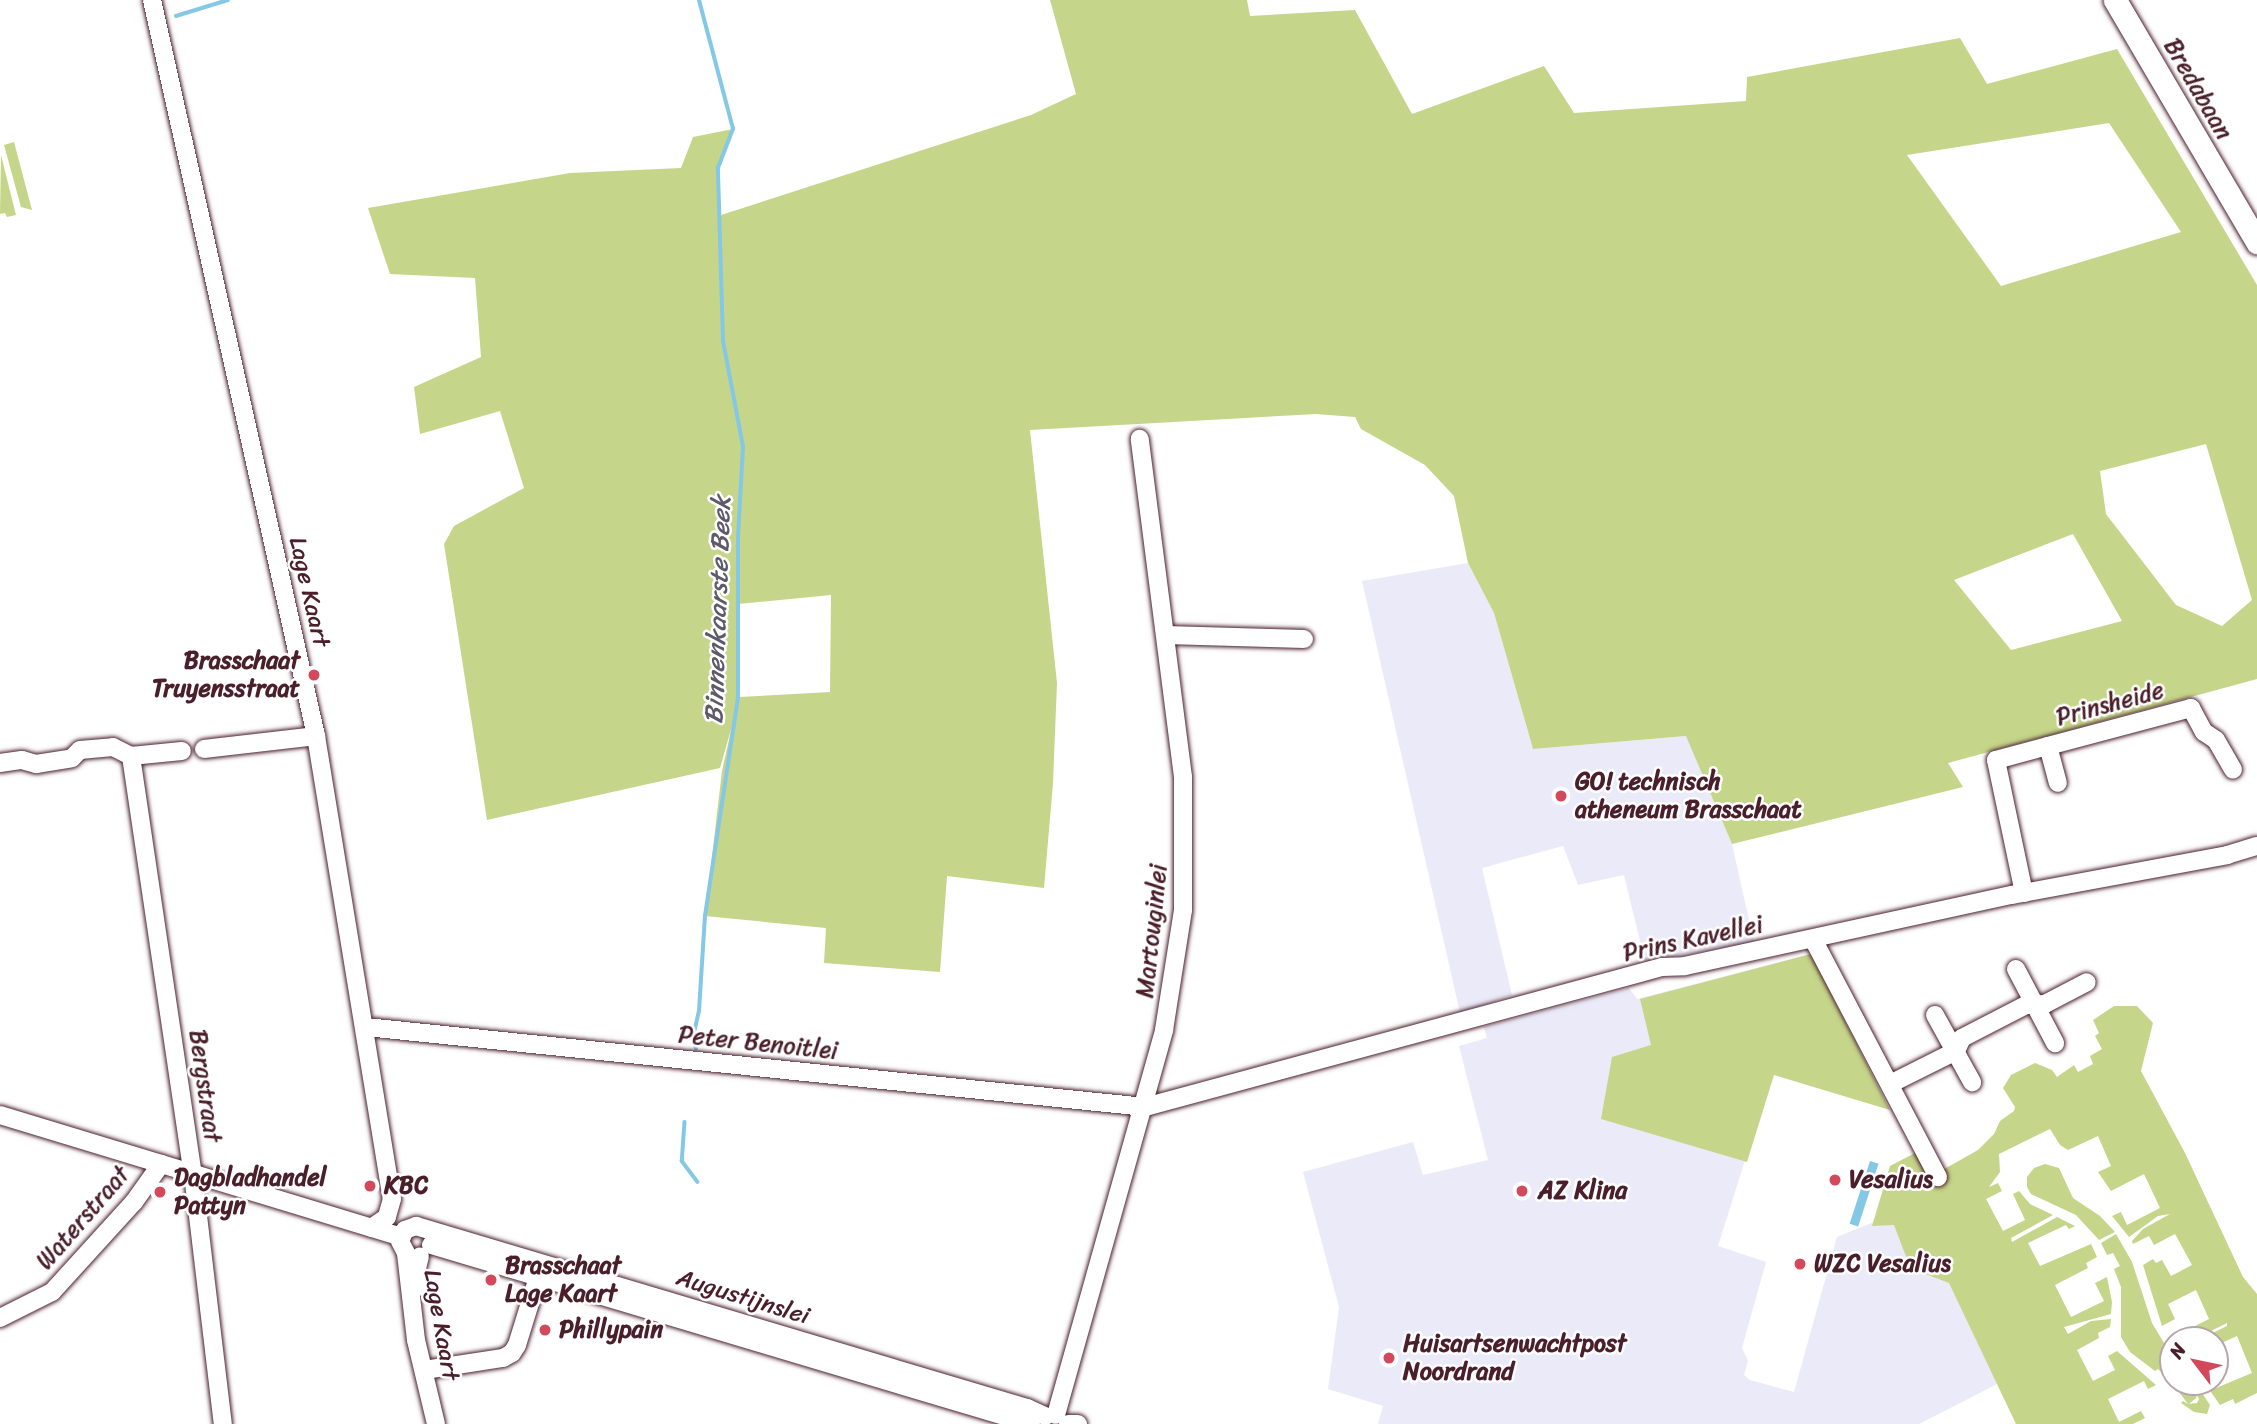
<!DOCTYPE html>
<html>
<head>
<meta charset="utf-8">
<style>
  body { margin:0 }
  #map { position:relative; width:2257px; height:1424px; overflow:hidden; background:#fff; font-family:Sriracha,sans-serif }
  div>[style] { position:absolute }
  .built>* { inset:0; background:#ebeaf8 }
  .green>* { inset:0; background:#c5d589 }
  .water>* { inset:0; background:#84c8e6; transform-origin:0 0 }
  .stream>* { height:3.5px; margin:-1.75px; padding:0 1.75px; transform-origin:1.75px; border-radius:1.75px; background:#84c8e6 }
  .roads { filter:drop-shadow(0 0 2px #4a1f2b) drop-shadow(0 0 2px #4a1f2b) }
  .minor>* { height:18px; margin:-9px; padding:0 9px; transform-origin:9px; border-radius:9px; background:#fff }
  .major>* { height:23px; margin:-11.5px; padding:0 11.5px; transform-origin:11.5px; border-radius:11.5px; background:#fff }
  .dots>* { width:19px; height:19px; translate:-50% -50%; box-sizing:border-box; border:4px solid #fff; border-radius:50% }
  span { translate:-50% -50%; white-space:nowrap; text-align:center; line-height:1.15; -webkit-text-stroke:5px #fff; paint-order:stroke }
  .street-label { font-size:24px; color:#4a1f2b }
  .poi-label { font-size:24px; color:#4a1f2b; font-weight:700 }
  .right { translate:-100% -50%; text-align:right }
  .left { translate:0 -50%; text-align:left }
  .water-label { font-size:26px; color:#5e5a6c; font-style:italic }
  .north { position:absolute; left:2159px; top:1326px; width:70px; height:70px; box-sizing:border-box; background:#fff; border:2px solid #b7a5aa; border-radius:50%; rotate:302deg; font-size:19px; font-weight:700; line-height:28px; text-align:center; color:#4a1f2b }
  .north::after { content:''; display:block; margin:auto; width:24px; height:32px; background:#d1495b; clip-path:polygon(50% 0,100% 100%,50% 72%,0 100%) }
</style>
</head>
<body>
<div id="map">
  <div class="built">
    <i style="clip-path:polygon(1468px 563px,1494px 613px,1533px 749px,1687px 736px,1732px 844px,1754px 942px,1645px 962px,1624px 875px,1578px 885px,1563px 846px,1482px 868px,1512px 995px,1460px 1013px,1362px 581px)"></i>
    <i style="clip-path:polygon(1810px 954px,1718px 1246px,1766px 1262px,1742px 1348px,1748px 1361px,1744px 1375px,1750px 1380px,1794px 1392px,1837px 1237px,1913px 1206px,2005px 1380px,1919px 1424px,1378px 1424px,1383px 1406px,1328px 1389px,1339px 1307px,1303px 1172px,1413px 1142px,1423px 1175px,1488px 1160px,1459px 1046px,1487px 1038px,1484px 1027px,1629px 988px,1637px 999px)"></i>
  </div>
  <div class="green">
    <i style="clip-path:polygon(evenodd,1050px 0,1247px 0,1250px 16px,1355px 10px,1412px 114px,1544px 66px,1574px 113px,1746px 101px,1747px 77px,1960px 38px,1987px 84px,2117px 49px,2257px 285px,2257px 679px,1948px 763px,1963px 787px,1732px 844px,1686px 736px,1533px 749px,1494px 613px,1468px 563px,1454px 496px,1425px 465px,1361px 429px,1355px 417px,1316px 414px,1030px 430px,1057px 683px,1053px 783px,1044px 888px,947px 876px,940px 972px,824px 963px,826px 928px,705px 916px,722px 771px,732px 726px,720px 768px,487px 820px,444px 544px,454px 526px,524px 488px,500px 411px,420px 434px,414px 387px,481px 357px,475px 278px,390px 274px,368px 208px,570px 173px,681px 168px,693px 137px,733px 129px,718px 168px,721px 215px,1031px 115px,1076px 94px,1050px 0,2109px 123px,2181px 232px,2001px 286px,1907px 155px,2109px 123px,1050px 0,2206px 444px,2252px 600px,2222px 626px,2176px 605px,2106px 514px,2100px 471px,2206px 444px,1050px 0,2073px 534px,2122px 621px,2011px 650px,1954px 580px,2073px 534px,1050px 0,831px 595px,830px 692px,739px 697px,738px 604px,831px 595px)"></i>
    <i style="clip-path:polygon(14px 142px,32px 210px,21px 207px,4px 145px)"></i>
    <i style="clip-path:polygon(1px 155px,16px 215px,7px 217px,5px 213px,0 214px)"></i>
    <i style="clip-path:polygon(1811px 954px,1890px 1110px,1774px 1075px,1747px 1162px,1601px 1119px,1612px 1057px,1651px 1045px,1640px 999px)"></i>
    <i style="clip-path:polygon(2114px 1006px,2137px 1006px,2153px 1023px,2141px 1071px,2185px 1153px,2243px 1277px,2257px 1294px,2257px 1393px,2235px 1404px,2233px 1399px,2220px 1405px,2204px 1382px,2212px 1382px,2216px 1388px,2252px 1373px,2237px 1336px,2215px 1346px,2215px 1340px,2198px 1340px,2227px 1326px,2227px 1323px,2193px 1340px,2179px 1340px,2194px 1332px,2191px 1328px,2209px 1319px,2196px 1290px,2168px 1304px,2175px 1319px,2162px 1326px,2143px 1265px,2153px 1259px,2156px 1263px,2162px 1260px,2171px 1276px,2192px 1265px,2175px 1234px,2154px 1245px,2149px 1236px,2133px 1244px,2132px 1241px,2143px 1229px,2170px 1214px,2158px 1216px,2129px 1237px,2112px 1216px,2121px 1212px,2127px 1225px,2160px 1208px,2144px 1174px,2111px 1191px,2098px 1172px,2111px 1166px,2098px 1136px,2068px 1150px,2060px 1145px,2050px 1129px,1999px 1154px,2000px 1172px,1989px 1187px,1998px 1183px,2002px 1191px,1986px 1199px,2003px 1231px,2025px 1220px,2013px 1194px,2019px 1191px,2030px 1204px,2053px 1215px,2011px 1238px,2012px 1242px,2057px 1217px,2075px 1226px,2069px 1229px,2066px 1225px,2028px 1243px,2040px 1266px,2091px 1244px,2097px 1257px,2086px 1263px,2088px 1268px,2055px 1285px,2071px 1317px,2104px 1301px,2095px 1283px,2107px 1277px,2112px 1302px,2111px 1314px,2064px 1327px,2068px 1334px,2091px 1321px,2111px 1319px,2110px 1327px,2098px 1333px,2099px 1338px,2077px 1350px,2093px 1381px,2115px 1370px,2108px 1356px,2117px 1351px,2156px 1385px,2148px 1389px,2144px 1381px,2108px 1399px,2119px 1422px,2141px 1411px,2145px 1418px,2133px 1424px,2016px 1424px,1949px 1283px,1915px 1270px,1905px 1254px,1894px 1225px,1872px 1226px,1890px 1166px,1915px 1153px,1920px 1154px,1932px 1176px,1978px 1150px,1994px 1134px,2000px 1121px,2014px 1111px,2015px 1107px,2003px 1088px,2011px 1075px,2035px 1063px,2052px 1070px,2057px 1077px,2074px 1065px,2078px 1072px,2093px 1064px,2090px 1056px,2102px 1049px,2095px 1036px,2099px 1033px,2093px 1020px)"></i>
    <i style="clip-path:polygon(2045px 1164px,2059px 1168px,2073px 1198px,2100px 1216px,2115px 1232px,2099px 1240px,2076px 1215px,2031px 1194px,2027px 1187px,2027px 1177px,2034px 1168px)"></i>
    <i style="clip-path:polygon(2116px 1234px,2132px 1262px,2152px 1323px,2173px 1358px,2161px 1372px,2158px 1369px,2155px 1371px,2130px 1352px,2121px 1337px,2121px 1287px,2114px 1269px,2120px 1266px,2113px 1253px,2107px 1255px,2101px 1243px)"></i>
    <i style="clip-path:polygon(2184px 1382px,2197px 1397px,2189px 1404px,2197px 1403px,2199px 1399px,2196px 1393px,2200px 1390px,2210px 1405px,2207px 1414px,2194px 1412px,2181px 1403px,2183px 1401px,2188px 1404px,2176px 1388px)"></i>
  </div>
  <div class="water">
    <i style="left:1870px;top:1161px;width:9px;height:66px;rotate:18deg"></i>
  </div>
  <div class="stream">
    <i style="left:176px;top:16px;width:54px;rotate:-17.1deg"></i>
    <i style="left:696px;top:1049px;width:12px;rotate:-104deg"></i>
    <i style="left:693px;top:1037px;width:27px;rotate:-77deg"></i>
    <i style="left:699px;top:1011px;width:95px;rotate:-86.4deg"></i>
    <i style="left:705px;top:916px;width:221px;rotate:-81.4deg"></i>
    <i style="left:738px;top:697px;width:160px;rotate:-90deg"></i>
    <i style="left:738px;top:537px;width:90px;rotate:-86.8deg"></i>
    <i style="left:743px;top:447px;width:108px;rotate:-100.7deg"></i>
    <i style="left:723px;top:341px;width:173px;rotate:-91.7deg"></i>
    <i style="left:718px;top:168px;width:42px;rotate:-69deg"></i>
    <i style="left:733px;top:129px;width:133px;rotate:-104.8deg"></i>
    <i style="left:685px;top:1122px;width:39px;rotate:94deg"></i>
    <i style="left:682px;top:1161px;width:26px;rotate:53deg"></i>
  </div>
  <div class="roads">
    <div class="minor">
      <i style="left:152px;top:0;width:754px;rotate:77.44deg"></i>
      <i style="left:316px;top:736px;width:469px;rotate:80.7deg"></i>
      <i style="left:392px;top:1199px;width:19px;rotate:106deg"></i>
      <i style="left:387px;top:1217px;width:19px;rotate:145deg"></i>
      <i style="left:1166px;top:635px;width:138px;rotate:1.7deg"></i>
      <i style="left:2048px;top:746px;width:148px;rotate:-14.9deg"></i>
      <i style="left:2191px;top:708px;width:27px;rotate:62deg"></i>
      <i style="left:2204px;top:732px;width:14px;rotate:34deg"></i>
      <i style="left:2216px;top:740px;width:34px;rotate:60deg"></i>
      <i style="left:204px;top:749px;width:113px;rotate:-6.6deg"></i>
      <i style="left:131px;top:756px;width:423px;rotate:81.6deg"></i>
      <i style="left:193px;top:1174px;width:252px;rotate:83.2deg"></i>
      <i style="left:0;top:763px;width:22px;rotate:-8deg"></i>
      <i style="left:22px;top:760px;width:15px;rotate:16deg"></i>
      <i style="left:36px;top:764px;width:36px;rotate:-9deg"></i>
      <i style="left:72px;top:758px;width:11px;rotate:-45deg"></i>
      <i style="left:80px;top:750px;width:33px;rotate:-5deg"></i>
      <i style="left:113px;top:747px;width:20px;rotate:27deg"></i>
      <i style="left:131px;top:756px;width:51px;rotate:-5.6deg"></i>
      <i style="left:2024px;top:893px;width:136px;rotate:-101.9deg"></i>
      <i style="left:1996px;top:760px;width:54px;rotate:-15.1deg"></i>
      <i style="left:2048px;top:746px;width:38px;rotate:75deg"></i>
      <i style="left:1813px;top:939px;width:269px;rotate:62.3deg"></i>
      <i style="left:2016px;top:969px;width:84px;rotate:62.2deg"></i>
      <i style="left:1935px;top:1015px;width:77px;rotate:61.1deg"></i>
      <i style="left:366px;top:1027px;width:783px;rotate:5.86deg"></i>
      <i style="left:1145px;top:1107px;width:536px;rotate:-15.15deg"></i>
      <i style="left:1662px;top:967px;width:23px;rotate:-2deg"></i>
      <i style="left:1685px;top:966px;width:335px;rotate:-12.3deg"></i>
      <i style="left:2012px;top:895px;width:219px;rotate:-10.5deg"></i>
      <i style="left:2227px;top:855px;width:31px;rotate:-17deg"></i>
      <i style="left:1890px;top:1084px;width:74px;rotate:-26.6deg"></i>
      <i style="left:1956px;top:1051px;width:14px;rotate:-65deg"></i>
      <i style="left:1962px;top:1038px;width:72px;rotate:-27.3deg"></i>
      <i style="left:2026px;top:1005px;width:19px;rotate:-3deg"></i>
      <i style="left:2045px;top:1004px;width:47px;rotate:-27.6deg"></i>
      <i style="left:0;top:1115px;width:419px;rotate:16.9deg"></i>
      <i style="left:431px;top:1245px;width:626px;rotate:16.61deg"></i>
      <i style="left:418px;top:1287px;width:15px;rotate:-98deg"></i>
      <i style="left:416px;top:1272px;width:16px;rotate:-76deg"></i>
      <i style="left:0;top:1318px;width:58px;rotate:-26.6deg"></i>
      <i style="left:52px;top:1292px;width:122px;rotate:-47.7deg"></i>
      <i style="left:134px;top:1202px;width:47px;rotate:-54.6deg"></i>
      <i style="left:431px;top:1369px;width:73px;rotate:-8.7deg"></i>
      <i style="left:503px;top:1358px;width:10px;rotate:-29deg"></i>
      <i style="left:512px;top:1353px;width:9px;rotate:-58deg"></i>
      <i style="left:517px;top:1345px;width:71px;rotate:-72.8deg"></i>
      <i style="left:1056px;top:1415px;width:400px;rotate:-74.3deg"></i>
      <i style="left:1164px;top:1030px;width:121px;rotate:-81deg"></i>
      <i style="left:1183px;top:910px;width:133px;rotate:-90deg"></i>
      <i style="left:1183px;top:777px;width:341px;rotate:-97.3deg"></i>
      <i style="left:436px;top:1424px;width:86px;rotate:-103.4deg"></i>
      <i style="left:416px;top:1340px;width:88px;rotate:-96.6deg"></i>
      <i style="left:406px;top:1253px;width:13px;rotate:-117deg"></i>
      <i style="left:400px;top:1241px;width:12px;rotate:-66deg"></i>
      <i style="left:405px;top:1230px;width:12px;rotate:-20deg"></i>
      <i style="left:416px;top:1226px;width:638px;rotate:16.59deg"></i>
      <i style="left:1027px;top:1408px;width:20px;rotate:24deg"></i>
      <i style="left:1068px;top:1424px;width:10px"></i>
    </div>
    <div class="major">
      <i style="left:2115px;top:0;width:281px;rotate:59.6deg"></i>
    </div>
  </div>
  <div class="dots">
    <i style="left:314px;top:675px;background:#d1495b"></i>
    <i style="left:1561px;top:796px;background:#d1495b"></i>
    <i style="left:1835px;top:1180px;background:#d1495b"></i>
    <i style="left:370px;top:1186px;background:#d1495b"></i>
    <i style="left:1522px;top:1191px;background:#d1495b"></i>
    <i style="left:160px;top:1192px;background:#d1495b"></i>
    <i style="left:1800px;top:1264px;background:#d1495b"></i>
    <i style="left:491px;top:1280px;background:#d1495b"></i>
    <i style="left:545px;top:1330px;background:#d1495b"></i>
    <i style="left:1389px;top:1358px;background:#d1495b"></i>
  </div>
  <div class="street-label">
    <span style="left:2198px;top:89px;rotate:60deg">Bredabaan</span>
    <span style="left:309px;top:592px;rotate:77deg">Lage Kaart</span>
    <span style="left:2110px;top:704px;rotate:-15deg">Prinsheide</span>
    <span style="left:1152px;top:931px;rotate:-84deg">Martouginlei</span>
    <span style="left:1693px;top:939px;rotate:-12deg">Prins Kavellei</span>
    <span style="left:758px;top:1043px;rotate:6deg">Peter Benoitlei</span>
    <span style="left:205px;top:1086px;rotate:82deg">Bergstraat</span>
    <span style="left:83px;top:1218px;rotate:-49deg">Waterstraat</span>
    <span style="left:743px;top:1297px;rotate:17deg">Augustijnslei</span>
    <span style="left:441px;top:1325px;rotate:80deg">Lage Kaart</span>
  </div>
  <div class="poi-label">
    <span class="right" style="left:300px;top:675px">Brasschaat<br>Truyensstraat</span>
    <span class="left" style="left:1575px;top:796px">GO! technisch<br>atheneum Brasschaat</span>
    <span class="left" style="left:174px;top:1192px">Dagbladhandel<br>Pattyn</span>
    <span class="left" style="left:1849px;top:1180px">Vesalius</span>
    <span class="left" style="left:384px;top:1186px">KBC</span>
    <span class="left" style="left:1538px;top:1191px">AZ Klina</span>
    <span class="left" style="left:1814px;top:1264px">WZC Vesalius</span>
    <span class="left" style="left:505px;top:1280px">Brasschaat<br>Lage Kaart</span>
    <span class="left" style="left:559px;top:1330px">Phillypain</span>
    <span class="left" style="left:1403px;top:1358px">Huisartsenwachtpost<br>Noordrand</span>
  </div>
  <div class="water-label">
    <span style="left:718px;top:610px;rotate:-88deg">Binnenkaarste Beek</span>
  </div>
  <div class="north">N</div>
</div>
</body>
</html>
